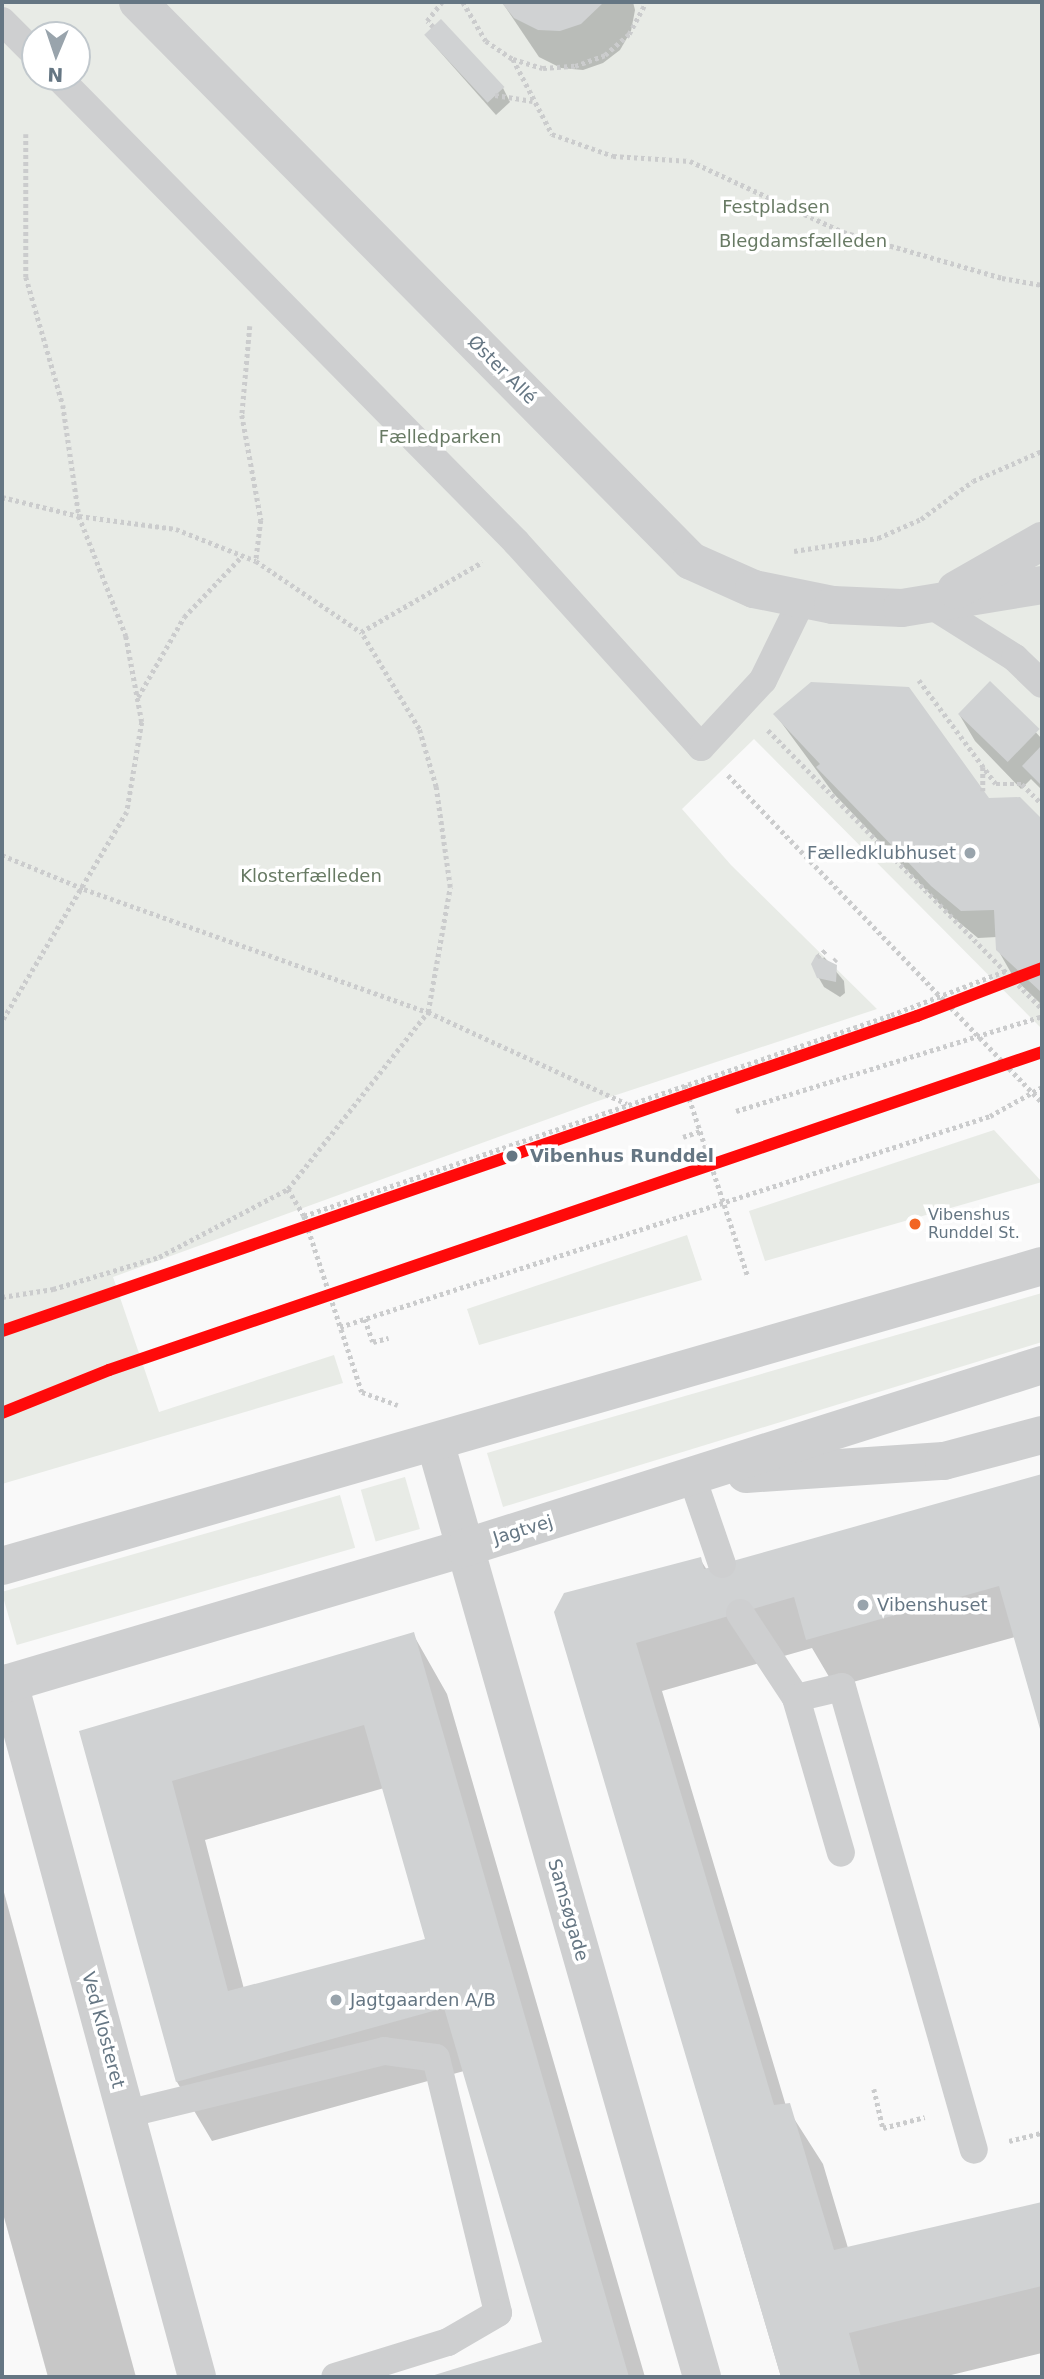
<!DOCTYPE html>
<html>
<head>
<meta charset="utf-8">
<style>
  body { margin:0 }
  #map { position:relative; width:1044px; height:2379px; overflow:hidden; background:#f9f9f9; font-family:"DejaVu Sans",sans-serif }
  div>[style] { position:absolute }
  .green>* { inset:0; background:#e8ebe6; transform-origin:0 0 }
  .shadow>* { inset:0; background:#0003 }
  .building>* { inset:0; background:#d0d2d3; transform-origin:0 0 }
  .path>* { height:4.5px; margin-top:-2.25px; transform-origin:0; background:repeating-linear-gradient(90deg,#cbcccd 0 3.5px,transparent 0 7px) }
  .service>* { height:28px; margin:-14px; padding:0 14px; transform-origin:14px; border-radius:14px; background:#cecfd0 }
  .minor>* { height:38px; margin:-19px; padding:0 19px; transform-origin:19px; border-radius:19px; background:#cecfd0 }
  .tertiary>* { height:38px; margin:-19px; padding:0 19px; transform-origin:19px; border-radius:19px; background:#cecfd0 }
  .metro-1>* { height:12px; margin:-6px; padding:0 6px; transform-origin:6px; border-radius:6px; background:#ff0a0a }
  .dots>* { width:19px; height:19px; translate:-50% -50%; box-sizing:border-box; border:4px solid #fff; border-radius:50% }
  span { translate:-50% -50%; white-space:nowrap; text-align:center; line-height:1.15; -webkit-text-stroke:7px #fff; paint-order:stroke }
  .bus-label { font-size:16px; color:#657683 }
  .left { translate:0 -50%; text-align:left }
  .park-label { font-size:18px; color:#687a64 }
  .street-label { font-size:18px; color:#657683 }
  .poi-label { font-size:18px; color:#657683 }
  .right { translate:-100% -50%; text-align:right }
  .stop-label { font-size:18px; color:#657683; font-weight:700 }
  .frame { position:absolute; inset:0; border:4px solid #657683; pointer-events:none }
  .north { position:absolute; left:21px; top:21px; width:70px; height:70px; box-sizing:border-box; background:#fff; border:2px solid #c1c8cd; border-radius:50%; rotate:182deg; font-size:19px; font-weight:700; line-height:28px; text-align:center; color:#657683 }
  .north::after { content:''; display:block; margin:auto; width:24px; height:32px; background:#99a4ac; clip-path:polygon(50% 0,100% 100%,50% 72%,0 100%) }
</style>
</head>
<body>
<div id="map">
  <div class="green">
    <i style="clip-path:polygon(evenodd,2px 2px,1042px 2px,1042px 1029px,754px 739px,682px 809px,731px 865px,877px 1009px,595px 1102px,113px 1277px,159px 1412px,334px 1355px,343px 1383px,2px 1484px,2px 2px,35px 35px,77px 35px,77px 77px,35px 77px,35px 35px)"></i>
    <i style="clip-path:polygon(994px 1130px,1042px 1182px,765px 1261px,749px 1211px)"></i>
    <i style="clip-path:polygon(687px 1235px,702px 1280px,479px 1345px,467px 1309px)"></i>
    <i style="clip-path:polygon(1042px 1293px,1042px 1342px,503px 1507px,487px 1453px)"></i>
    <i style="left:405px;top:1477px;width:54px;height:46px;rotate:74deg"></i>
    <i style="left:340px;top:1495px;width:55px;height:352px;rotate:74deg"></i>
  </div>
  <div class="shadow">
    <i style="clip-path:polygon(502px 2px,633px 2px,635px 10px,631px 31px,620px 50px,603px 63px,583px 70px,561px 68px,539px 57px)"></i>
    <i style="clip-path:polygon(426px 36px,503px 88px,510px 102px,496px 115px)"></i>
    <i style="clip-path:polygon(990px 683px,1042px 739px,1042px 790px,1031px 779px,1021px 789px,975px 741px,959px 714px)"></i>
    <i style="clip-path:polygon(775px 714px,988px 800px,1020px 798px,1042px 822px,1042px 1005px,1014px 978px,998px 950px,997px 937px,978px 938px,949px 914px,834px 794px)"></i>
    <i style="clip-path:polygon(824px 957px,844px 981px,845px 993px,840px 997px,824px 987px,816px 973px)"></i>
    <i style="clip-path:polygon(1042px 1476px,1042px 1732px,1015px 1637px,835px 1687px,812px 1648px,662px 1691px,786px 2106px,823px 2164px,848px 2248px,1042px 2203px,1042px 2353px,943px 2377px,781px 2377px,556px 1612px,700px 1559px,707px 1570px)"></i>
    <i style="clip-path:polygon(evenodd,413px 1634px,447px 1694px,645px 2377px,432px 2377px,544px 2344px,464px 2071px,212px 2141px,177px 2082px,81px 1732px,413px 1634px,384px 1788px,427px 1940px,244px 1989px,205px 1840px,384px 1788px)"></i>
    <i style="clip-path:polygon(2px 1885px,136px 2377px,48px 2377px,2px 2210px)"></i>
  </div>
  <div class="building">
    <i style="clip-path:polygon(501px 2px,604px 2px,581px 24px,560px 31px,538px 30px,514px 18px)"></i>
    <i style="left:441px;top:19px;width:93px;height:23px;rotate:47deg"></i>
    <i style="left:990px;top:681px;width:69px;height:46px;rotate:44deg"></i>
    <i style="clip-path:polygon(811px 682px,909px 687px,989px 798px,1020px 797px,1042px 819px,1042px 993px,996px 950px,994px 910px,961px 911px,931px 886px,816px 767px,820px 764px,773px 714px)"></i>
    <i style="clip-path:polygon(1042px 745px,1042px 786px,1022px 766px)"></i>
    <i style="clip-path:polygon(816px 955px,837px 965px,836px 982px,817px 978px,811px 964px)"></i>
    <i style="clip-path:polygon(1042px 1474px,1042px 1736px,999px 1586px,806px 1640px,794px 1597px,636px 1643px,774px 2105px,790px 2103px,834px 2250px,1042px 2202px,1042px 2286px,849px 2333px,861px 2377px,781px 2377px,554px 1612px,564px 1593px,701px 1557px,704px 1569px)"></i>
    <i style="clip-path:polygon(evenodd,414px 1632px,629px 2377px,428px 2377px,542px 2342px,444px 2008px,176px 2082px,79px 1731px,414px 1632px,364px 1725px,425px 1939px,228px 1991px,172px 1781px,364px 1725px)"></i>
  </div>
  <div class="path">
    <i style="left:463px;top:2px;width:45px;rotate:59.5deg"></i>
    <i style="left:486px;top:41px;width:32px;rotate:34deg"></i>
    <i style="left:513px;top:59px;width:31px;rotate:17deg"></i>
    <i style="left:543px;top:68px;width:32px;rotate:-4deg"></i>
    <i style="left:575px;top:66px;width:32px;rotate:-20deg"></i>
    <i style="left:605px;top:55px;width:32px;rotate:-41deg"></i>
    <i style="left:629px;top:34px;width:36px;rotate:-62deg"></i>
    <i style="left:433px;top:27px;width:8px;rotate:-135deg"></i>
    <i style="left:427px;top:21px;width:24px;rotate:-52deg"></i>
    <i style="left:513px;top:59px;width:85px;rotate:62.5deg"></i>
    <i style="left:552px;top:134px;width:65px;rotate:19.8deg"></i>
    <i style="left:613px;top:156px;width:77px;rotate:3.7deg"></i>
    <i style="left:690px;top:161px;width:169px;rotate:24.9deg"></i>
    <i style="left:843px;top:232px;width:166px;rotate:16.1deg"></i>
    <i style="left:1002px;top:278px;width:41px;rotate:9.9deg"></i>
    <i style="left:495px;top:95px;width:38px;rotate:9deg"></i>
    <i style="left:26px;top:134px;width:143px;rotate:90deg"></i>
    <i style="left:26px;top:277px;width:133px;rotate:73.9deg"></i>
    <i style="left:63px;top:405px;width:112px;rotate:81.8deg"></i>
    <i style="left:79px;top:516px;width:98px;rotate:7.6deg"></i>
    <i style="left:176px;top:529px;width:86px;rotate:21.8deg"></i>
    <i style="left:256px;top:561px;width:127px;rotate:34.1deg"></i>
    <i style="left:361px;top:632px;width:140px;rotate:-30deg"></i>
    <i style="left:250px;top:326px;width:89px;rotate:95.1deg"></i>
    <i style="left:242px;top:415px;width:107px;rotate:79.7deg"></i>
    <i style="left:261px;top:520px;width:41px;rotate:97deg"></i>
    <i style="left:2px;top:497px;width:79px;rotate:13.9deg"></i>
    <i style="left:79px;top:516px;width:129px;rotate:68.6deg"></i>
    <i style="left:126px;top:636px;width:87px;rotate:79.5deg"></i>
    <i style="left:142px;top:722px;width:91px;rotate:99.5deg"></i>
    <i style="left:127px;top:812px;width:244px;rotate:120.8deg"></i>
    <i style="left:794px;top:551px;width:85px;rotate:-8.8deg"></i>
    <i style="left:878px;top:538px;width:47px;rotate:-23.8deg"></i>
    <i style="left:921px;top:519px;width:64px;rotate:-36.2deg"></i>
    <i style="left:973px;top:481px;width:75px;rotate:-23.5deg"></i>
    <i style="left:919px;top:680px;width:129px;rotate:53.5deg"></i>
    <i style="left:996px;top:784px;width:26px"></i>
    <i style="left:1022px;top:784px;width:28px;rotate:45deg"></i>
    <i style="left:138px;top:697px;width:92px;rotate:-60.1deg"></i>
    <i style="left:184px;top:617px;width:84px;rotate:-46.4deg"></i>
    <i style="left:768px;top:730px;width:391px;rotate:45.5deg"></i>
    <i style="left:983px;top:767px;width:24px;rotate:90deg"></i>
    <i style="left:728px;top:775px;width:453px;rotate:46.2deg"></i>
    <i style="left:2px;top:855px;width:89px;rotate:22.5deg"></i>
    <i style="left:84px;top:889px;width:365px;rotate:19.7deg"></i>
    <i style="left:428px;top:1012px;width:219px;rotate:24.8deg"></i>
    <i style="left:817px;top:957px;width:11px;rotate:-38deg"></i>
    <i style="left:834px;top:961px;width:3px;rotate:-45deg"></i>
    <i style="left:685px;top:1085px;width:202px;rotate:71.8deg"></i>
    <i style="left:736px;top:1111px;width:320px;rotate:-17.2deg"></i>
    <i style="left:683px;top:1137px;width:18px;rotate:-19deg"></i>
    <i style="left:288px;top:1189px;width:31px;rotate:59deg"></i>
    <i style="left:304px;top:1216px;width:185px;rotate:71.8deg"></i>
    <i style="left:362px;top:1392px;width:38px;rotate:20deg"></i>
    <i style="left:304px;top:1216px;width:620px;rotate:-18.9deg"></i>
    <i style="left:891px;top:1015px;width:122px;rotate:-21.1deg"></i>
    <i style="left:2px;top:1297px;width:52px;rotate:-8.9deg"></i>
    <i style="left:53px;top:1289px;width:111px;rotate:-16.8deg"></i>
    <i style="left:159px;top:1257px;width:146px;rotate:-27.8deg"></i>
    <i style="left:288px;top:1189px;width:226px;rotate:-51.7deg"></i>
    <i style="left:428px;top:1012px;width:127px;rotate:-80deg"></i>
    <i style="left:450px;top:887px;width:101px;rotate:-98deg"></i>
    <i style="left:436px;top:787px;width:60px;rotate:-106.3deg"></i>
    <i style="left:419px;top:729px;width:113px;rotate:-120.9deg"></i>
    <i style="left:365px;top:1319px;width:24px;rotate:71deg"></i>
    <i style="left:373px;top:1342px;width:16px;rotate:-15deg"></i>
    <i style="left:340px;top:1327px;width:683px;rotate:-17.98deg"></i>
    <i style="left:990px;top:1116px;width:60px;rotate:-29.1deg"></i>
    <i style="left:874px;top:2089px;width:40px;rotate:77deg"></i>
    <i style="left:883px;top:2128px;width:43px;rotate:-14.7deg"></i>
    <i style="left:1009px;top:2141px;width:34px;rotate:-14deg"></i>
  </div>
  <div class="service">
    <i style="left:2px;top:21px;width:47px;rotate:45deg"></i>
    <i style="left:58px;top:77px;width:653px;rotate:45.43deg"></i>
    <i style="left:516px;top:542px;width:276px;rotate:47.9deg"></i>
    <i style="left:701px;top:747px;width:91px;rotate:-47.2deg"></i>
    <i style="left:763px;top:680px;width:87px;rotate:-64deg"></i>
    <i style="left:931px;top:605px;width:99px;rotate:32.2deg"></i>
    <i style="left:1015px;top:658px;width:37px;rotate:44deg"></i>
    <i style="left:692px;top:1477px;width:92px;rotate:71deg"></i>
    <i style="left:740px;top:1613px;width:102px;rotate:56.6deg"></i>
    <i style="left:796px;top:1698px;width:47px;rotate:-13.4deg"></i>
    <i style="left:842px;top:1687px;width:481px;rotate:74.1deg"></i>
    <i style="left:796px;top:1698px;width:161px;rotate:73.8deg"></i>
    <i style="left:126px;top:2114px;width:266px;rotate:-13.7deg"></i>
    <i style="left:384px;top:2051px;width:52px;rotate:7.7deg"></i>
    <i style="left:436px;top:2058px;width:262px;rotate:76.3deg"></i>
    <i style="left:498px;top:2313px;width:58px;rotate:149.9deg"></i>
    <i style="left:448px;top:2342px;width:118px;rotate:162.8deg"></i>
  </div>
  <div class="minor">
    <i style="left:435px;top:1442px;width:972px;rotate:74.06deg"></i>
    <i style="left:9px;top:1683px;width:719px;rotate:74.84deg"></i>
  </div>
  <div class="tertiary">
    <i style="left:138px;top:2px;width:786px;rotate:45.31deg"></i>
    <i style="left:691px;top:561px;width:69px;rotate:24deg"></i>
    <i style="left:754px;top:589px;width:81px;rotate:11.4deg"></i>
    <i style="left:833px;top:605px;width:69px;rotate:2.5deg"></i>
    <i style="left:902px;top:608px;width:142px;rotate:-9.3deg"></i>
    <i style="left:956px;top:590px;width:99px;rotate:-29.7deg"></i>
    <i style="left:746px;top:1474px;width:198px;rotate:-3.8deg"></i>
    <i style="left:944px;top:1461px;width:101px;rotate:-14.9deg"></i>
    <i style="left:2px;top:1566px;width:1082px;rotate:-16.09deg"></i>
    <i style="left:2px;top:1685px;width:482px;rotate:-16.5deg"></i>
    <i style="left:464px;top:1548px;width:606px;rotate:-17.57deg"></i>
  </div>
  <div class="metro-1">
    <i style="left:2px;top:1331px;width:968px;rotate:-19deg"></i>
    <i style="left:917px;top:1016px;width:134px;rotate:-21deg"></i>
    <i style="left:2px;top:1413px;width:115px;rotate:-21.9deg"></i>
    <i style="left:109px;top:1370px;width:986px;rotate:-18.82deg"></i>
  </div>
  <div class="dots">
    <i style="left:970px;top:853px;background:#99a4ac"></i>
    <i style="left:512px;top:1156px;background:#657683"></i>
    <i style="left:915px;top:1224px;background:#f26522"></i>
    <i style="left:863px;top:1605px;background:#99a4ac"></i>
    <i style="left:336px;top:2000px;background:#99a4ac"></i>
  </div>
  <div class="bus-label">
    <span class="left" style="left:928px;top:1224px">Vibenshus<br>Runddel St.</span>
  </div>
  <div class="park-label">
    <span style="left:776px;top:207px">Festpladsen</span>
    <span style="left:803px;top:241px">Blegdamsfælleden</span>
    <span style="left:440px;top:437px">Fælledparken</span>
    <span style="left:311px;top:876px">Klosterfælleden</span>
  </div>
  <div class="street-label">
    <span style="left:502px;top:370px;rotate:45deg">Øster Allé</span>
    <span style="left:523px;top:1530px;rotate:-17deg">Jagtvej</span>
    <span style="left:568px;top:1910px;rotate:74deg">Samsøgade</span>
    <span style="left:103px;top:2030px;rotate:75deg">Ved Klosteret</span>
  </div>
  <div class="poi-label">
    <span class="right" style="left:956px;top:853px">Fælledklubhuset</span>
    <span class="left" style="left:877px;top:1605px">Vibenshuset</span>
    <span class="left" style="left:350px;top:2000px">Jagtgaarden A/B</span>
  </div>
  <div class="stop-label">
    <span class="left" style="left:530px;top:1156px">Vibenhus Runddel</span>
  </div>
  <div class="frame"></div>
  <div class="north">N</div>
</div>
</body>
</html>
